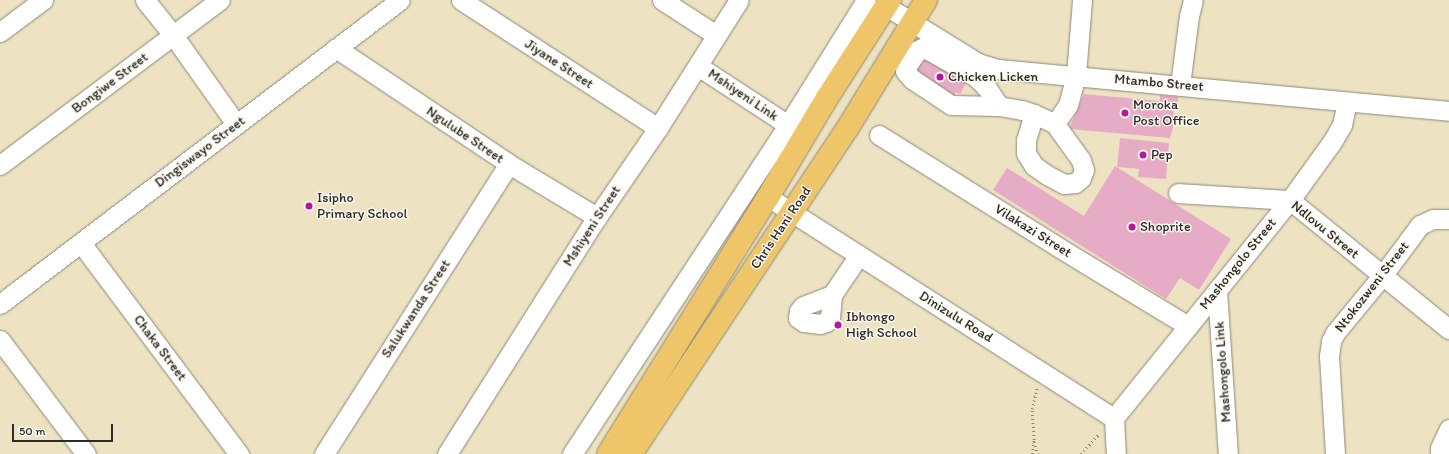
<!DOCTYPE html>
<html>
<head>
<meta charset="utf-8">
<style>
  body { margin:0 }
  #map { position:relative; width:1449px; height:454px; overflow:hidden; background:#ede3c3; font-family:Itim,sans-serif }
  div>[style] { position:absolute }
  .building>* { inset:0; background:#e7acc5 }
  .path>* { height:2.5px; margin-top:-1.25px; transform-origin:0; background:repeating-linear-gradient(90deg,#8c8777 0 1px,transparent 0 4px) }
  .roads { filter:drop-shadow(0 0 1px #8c8777) drop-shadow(0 0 1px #8c8777) }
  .minor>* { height:19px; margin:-9.5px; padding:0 9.5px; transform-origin:9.5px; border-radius:9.5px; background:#fff }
  .major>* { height:22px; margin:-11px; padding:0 11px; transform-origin:11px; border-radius:11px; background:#eec569 }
  .dots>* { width:11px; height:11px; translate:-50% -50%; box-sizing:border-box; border:2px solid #fbf7ec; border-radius:50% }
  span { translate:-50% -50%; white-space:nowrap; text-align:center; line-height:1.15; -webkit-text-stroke:3px #fbf7ec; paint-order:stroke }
  .street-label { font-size:14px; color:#2b2b2b }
  .poi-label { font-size:14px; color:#2b2b2b }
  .left { translate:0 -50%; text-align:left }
  .scale { position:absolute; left:12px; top:424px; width:101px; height:18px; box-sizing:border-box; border:2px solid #2b2b2b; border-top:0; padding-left:5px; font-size:12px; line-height:14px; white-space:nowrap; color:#2b2b2b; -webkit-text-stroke:3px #fbf7ec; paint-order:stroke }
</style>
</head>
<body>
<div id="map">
  <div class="building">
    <i style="clip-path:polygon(925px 54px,968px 80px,960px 94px,956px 92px,951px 101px,912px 74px)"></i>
    <i style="clip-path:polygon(1084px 94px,1160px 101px,1160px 95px,1178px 97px,1178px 102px,1173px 102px,1174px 124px,1170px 138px,1069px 129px)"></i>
    <i style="clip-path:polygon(1120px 138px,1169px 143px,1166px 179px,1138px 177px,1139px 169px,1117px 167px)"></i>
    <i style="clip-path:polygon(1115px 166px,1231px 239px,1199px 290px,1180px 278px,1166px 299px,993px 190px,1007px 168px,1084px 216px)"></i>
  </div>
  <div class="path">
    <i style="left:1034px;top:442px;width:13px;rotate:72deg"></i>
    <i style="left:1032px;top:454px;width:14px;rotate:-82deg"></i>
    <i style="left:1034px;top:440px;width:31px;rotate:-94deg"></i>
    <i style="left:1032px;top:409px;width:23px;rotate:-77deg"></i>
    <i style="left:1081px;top:454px;width:27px;rotate:-48deg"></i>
  </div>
  <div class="roads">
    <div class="minor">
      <i style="left:145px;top:0;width:45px;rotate:51.3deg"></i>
      <i style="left:173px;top:35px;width:109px;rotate:54.7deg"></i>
      <i style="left:461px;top:0;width:235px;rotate:33deg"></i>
      <i style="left:662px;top:0;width:64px;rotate:32.9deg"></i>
      <i style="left:886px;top:6px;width:108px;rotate:31.8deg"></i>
      <i style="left:978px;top:63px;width:21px;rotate:17deg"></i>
      <i style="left:998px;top:69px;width:453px;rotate:5.3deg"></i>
      <i style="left:0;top:32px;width:54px;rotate:-36.7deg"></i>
      <i style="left:336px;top:48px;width:208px;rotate:33.8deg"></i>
      <i style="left:509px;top:164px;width:103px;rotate:31.1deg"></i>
      <i style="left:698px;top:66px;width:108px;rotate:33.2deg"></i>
      <i style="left:1180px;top:85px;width:70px;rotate:-82.6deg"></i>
      <i style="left:1189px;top:16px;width:16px;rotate:-76deg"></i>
      <i style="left:999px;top:106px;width:23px;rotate:-124deg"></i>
      <i style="left:986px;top:87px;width:14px;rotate:-135deg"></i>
      <i style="left:976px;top:77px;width:55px;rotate:-150.6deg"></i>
      <i style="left:928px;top:50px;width:6px;rotate:-162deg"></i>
      <i style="left:922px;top:48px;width:4px;rotate:153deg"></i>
      <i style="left:918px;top:50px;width:19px;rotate:125deg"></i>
      <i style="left:907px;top:66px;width:5px;rotate:112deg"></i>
      <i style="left:905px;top:71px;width:11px;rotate:49deg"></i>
      <i style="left:912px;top:79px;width:47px;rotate:33.7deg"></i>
      <i style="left:951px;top:105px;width:48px;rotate:1.2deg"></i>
      <i style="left:999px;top:106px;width:23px;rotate:10deg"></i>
      <i style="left:1022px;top:110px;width:13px;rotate:18deg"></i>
      <i style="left:1034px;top:114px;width:23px;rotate:25deg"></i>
      <i style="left:1055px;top:124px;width:44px;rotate:54.2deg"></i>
      <i style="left:1081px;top:160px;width:10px;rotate:73deg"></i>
      <i style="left:1084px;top:170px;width:9px;rotate:111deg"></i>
      <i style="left:1081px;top:178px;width:8px;rotate:140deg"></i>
      <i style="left:1075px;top:183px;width:11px;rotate:175deg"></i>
      <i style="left:1064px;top:184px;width:19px;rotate:-152deg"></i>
      <i style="left:1047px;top:175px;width:16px;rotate:-145deg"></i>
      <i style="left:1034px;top:166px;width:15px;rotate:-122deg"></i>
      <i style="left:1026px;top:153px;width:13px;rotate:-90deg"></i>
      <i style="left:1026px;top:140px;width:27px;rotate:-73deg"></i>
      <i style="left:1055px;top:124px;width:23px;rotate:-56deg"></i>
      <i style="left:1068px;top:105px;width:31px;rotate:-75deg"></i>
      <i style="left:1076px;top:75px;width:75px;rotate:-85.4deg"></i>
      <i style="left:879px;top:135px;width:211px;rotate:32deg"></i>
      <i style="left:1058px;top:247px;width:152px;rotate:31.3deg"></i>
      <i style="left:0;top:165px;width:275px;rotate:-36.9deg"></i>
      <i style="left:1178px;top:193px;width:112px;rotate:3.6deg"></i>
      <i style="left:1290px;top:200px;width:205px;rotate:39.1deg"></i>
      <i style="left:768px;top:197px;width:411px;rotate:32.6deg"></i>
      <i style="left:1114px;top:418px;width:36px;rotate:87deg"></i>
      <i style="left:81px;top:243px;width:264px;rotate:53.2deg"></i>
      <i style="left:1217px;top:290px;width:164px;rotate:86.2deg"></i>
      <i style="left:832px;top:295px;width:22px;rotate:95deg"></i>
      <i style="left:830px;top:317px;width:6px;rotate:129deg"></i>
      <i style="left:826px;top:322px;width:6px;rotate:162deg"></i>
      <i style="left:820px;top:324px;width:16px;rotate:-173deg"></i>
      <i style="left:804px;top:322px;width:7px;rotate:-146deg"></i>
      <i style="left:798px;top:318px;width:7px;rotate:-82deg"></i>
      <i style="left:799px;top:311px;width:6px;rotate:-51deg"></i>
      <i style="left:803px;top:306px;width:31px;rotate:-21deg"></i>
      <i style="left:832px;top:295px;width:48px;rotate:-56deg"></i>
      <i style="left:0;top:304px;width:502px;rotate:-37.23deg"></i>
      <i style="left:0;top:340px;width:143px;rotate:53deg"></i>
      <i style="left:1114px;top:418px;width:280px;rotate:-51.1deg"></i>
      <i style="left:1290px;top:200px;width:72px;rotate:-54.1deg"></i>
      <i style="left:1332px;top:142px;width:20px;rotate:-60deg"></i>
      <i style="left:1342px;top:125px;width:24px;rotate:-78deg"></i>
      <i style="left:324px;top:454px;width:344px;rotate:-57.5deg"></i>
      <i style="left:447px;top:454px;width:280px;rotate:-57.7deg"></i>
      <i style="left:597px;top:217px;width:108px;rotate:-55.6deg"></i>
      <i style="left:658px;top:128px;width:151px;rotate:-57.7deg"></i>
      <i style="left:572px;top:454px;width:394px;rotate:-56.7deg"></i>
      <i style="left:788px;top:125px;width:147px;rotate:-58deg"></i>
      <i style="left:1335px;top:454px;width:98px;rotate:-93.5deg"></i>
      <i style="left:1329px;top:356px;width:15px;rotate:-82deg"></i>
      <i style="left:1331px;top:341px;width:9px;rotate:-63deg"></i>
      <i style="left:1335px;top:333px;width:74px;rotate:-50.5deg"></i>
      <i style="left:1382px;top:276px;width:64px;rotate:-53.3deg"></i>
      <i style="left:1420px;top:225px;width:14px;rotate:-25deg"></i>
      <i style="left:1433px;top:219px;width:16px"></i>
      <i style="left:1440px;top:454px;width:6px;rotate:-90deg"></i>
      <i style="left:1440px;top:448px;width:21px;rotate:-65deg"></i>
    </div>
    <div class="major">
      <i style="left:608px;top:454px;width:303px;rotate:-58.1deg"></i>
      <i style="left:768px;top:197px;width:115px;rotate:-59.2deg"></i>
      <i style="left:827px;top:98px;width:117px;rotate:-57.3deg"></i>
      <i style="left:631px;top:454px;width:390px;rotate:-56.4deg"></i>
      <i style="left:847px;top:129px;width:151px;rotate:-58.5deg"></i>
    </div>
  </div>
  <div class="dots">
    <i style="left:940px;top:77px;background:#b5179e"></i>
    <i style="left:1125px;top:113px;background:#b5179e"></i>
    <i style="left:1143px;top:155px;background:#b5179e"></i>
    <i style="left:309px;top:206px;background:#b5179e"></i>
    <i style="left:1132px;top:227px;background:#b5179e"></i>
    <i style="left:838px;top:325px;background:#b5179e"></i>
  </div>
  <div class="street-label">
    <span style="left:559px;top:64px;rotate:33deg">Jiyane Street</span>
    <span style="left:110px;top:83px;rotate:-37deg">Bongiwe Street</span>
    <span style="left:1159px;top:83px;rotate:5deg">Mtambo Street</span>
    <span style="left:743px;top:95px;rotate:34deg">Mshiyeni Link</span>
    <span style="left:465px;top:135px;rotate:34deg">Ngulube Street</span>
    <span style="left:200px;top:152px;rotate:-37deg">Dingiswayo Street</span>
    <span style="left:592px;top:226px;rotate:-57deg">Mshiyeni Street</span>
    <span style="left:781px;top:228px;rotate:-56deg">Chris Hani Road</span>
    <span style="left:1325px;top:230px;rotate:39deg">Ndlovu Street</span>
    <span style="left:1033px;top:231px;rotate:32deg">Vilakazi Street</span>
    <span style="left:1238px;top:264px;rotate:-51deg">Mashongolo Street</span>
    <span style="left:1372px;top:287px;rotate:-52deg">Ntokozweni Street</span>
    <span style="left:416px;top:309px;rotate:-57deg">Salukwanda Street</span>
    <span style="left:956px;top:317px;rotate:32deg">Dinizulu Road</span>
    <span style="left:160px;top:348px;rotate:53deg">Chaka Street</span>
    <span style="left:1223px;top:372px;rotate:-94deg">Mashongolo Link</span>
  </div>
  <div class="poi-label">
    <span class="left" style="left:948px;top:77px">Chicken Licken</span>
    <span class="left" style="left:1133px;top:113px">Moroka<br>Post Office</span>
    <span class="left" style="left:1151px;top:155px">Pep</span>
    <span class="left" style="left:317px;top:206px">Isipho<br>Primary School</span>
    <span class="left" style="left:1140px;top:227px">Shoprite</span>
    <span class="left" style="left:846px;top:325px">Ibhongo<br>High School</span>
  </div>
  <div class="scale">50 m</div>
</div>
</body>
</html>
